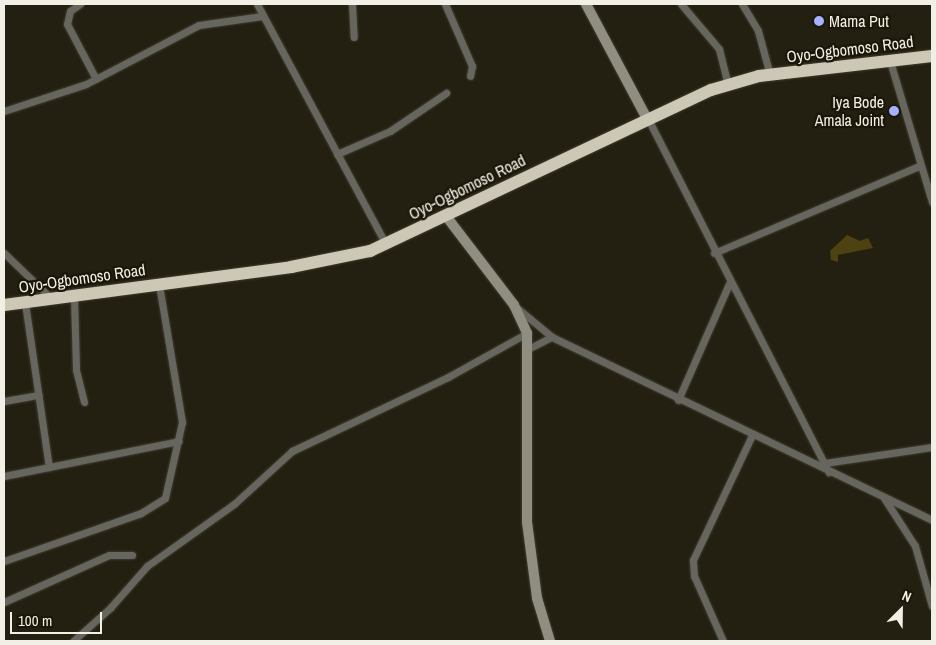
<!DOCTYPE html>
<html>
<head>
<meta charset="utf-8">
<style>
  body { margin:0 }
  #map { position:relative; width:936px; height:645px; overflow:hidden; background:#242011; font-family:"Archivo Narrow",sans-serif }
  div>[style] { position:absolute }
  .green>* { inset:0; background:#4d4212 }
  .roads { filter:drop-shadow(0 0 1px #413d2f) drop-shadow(0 0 1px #413d2f) }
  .street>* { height:7px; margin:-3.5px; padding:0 3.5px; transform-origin:3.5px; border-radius:3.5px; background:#67665e }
  .secondary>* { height:10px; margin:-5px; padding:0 5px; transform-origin:5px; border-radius:5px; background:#908d81 }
  .highway>* { height:12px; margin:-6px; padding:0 6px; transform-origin:6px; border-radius:6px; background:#ccc8b5 }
  .dots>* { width:14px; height:14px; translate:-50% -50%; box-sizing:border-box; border:2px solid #1a1708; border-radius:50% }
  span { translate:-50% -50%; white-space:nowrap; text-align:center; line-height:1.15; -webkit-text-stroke:4.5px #1a1708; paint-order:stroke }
  .poi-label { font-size:16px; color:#f2f0e6 }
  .left { translate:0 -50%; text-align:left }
  .right { translate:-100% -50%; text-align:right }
  .street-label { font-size:16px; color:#f2f0e6 }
  .frame { position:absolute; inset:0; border:5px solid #f2f0e6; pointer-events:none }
  .north { position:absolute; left:876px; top:585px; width:50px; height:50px; -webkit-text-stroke:4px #1a1708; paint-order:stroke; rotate:23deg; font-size:14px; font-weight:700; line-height:20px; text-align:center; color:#f2f0e6 }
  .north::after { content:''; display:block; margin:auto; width:18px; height:22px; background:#f2f0e6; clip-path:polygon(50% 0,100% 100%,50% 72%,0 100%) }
  .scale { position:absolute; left:10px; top:612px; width:92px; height:22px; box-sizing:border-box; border:2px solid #f2f0e6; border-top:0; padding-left:6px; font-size:15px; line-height:18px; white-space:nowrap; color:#f2f0e6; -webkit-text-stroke:4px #1a1708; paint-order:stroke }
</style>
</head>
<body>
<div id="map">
  <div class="green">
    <i style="clip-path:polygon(847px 235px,860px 241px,868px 238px,873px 248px,838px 255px,838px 262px,831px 260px,830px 251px)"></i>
  </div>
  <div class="roads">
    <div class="street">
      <i style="left:80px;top:4px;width:12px;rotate:145deg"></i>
      <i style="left:70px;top:11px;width:13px;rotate:103deg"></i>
      <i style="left:67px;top:24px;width:62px;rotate:62.2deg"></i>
      <i style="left:257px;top:4px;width:273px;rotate:61.8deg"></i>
      <i style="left:352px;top:4px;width:33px;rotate:87deg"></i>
      <i style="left:445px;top:4px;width:68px;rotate:66.5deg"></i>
      <i style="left:472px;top:66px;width:10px;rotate:101deg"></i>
      <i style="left:681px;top:4px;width:59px;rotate:49.8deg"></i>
      <i style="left:719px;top:49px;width:37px;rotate:76deg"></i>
      <i style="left:742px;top:4px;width:31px;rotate:59deg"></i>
      <i style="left:758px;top:31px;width:46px;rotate:74.7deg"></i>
      <i style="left:890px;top:61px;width:147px;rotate:73.4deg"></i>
      <i style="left:4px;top:111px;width:86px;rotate:-18.2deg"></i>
      <i style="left:86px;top:84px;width:127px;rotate:-27.6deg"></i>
      <i style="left:199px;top:25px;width:64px;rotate:-8.1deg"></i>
      <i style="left:647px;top:117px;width:399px;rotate:62.9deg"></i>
      <i style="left:337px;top:154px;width:58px;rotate:-23.5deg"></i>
      <i style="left:390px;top:131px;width:68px;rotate:-34.2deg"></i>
      <i style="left:4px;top:253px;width:66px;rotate:43.8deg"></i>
      <i style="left:714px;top:253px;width:223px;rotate:-23deg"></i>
      <i style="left:74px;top:297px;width:73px;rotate:88.4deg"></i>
      <i style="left:76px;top:370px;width:33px;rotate:76deg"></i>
      <i style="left:25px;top:303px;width:166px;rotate:81.7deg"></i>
      <i style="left:517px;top:308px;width:45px;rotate:39.6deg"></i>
      <i style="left:552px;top:337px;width:422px;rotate:25.7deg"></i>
      <i style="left:528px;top:349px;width:27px;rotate:-27deg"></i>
      <i style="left:678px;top:400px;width:127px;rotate:-66.3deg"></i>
      <i style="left:4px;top:401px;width:35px;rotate:-10deg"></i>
      <i style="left:825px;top:463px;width:108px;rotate:-8.5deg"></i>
      <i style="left:4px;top:476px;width:178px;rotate:-11.3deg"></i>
      <i style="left:884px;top:498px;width:57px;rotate:57.1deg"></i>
      <i style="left:915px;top:546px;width:62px;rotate:74.2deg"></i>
      <i style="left:4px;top:561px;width:145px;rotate:-19.3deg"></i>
      <i style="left:141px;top:513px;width:28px;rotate:-32deg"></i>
      <i style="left:165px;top:498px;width:78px;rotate:-77.4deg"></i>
      <i style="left:182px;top:422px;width:140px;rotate:-99.5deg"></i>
      <i style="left:4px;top:602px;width:115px;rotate:-24.1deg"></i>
      <i style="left:109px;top:555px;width:23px"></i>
      <i style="left:73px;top:641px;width:50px;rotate:-41.7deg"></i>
      <i style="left:110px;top:608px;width:56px;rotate:-48.6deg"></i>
      <i style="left:147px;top:566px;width:107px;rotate:-35.5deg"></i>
      <i style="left:234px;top:504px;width:79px;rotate:-42.4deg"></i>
      <i style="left:292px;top:451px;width:173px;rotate:-25.4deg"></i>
      <i style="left:448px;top:377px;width:90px;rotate:-29.1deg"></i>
      <i style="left:723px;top:641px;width:71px;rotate:-114deg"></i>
      <i style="left:694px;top:576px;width:16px;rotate:-94deg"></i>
      <i style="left:693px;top:560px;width:138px;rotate:-64.7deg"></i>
    </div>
    <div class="secondary">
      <i style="left:586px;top:4px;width:128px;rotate:62deg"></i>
      <i style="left:446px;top:216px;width:112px;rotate:52.6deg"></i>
      <i style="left:514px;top:305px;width:31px;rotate:65deg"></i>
      <i style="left:527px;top:333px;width:189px;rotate:90deg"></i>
      <i style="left:527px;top:522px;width:77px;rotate:82.5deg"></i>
      <i style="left:537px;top:598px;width:45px;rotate:73.2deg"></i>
    </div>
    <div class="highway">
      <i style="left:4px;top:305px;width:290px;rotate:-7.5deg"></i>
      <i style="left:291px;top:267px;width:81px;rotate:-11.4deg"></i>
      <i style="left:370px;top:251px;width:377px;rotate:-25.3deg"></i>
      <i style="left:711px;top:90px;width:50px;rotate:-16.3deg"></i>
      <i style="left:759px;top:76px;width:174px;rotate:-6.6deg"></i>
    </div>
  </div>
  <div class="dots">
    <i style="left:819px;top:21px;background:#a5b1fc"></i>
    <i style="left:894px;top:111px;background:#a5b1fc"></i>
  </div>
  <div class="poi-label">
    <span class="left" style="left:829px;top:21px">Mama Put</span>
    <span class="right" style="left:884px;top:111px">Iya Bode<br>Amala Joint</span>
  </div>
  <div class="street-label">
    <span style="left:850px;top:49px;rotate:-7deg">Oyo-Ogbomoso Road</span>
    <span style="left:467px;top:187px;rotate:-26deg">Oyo-Ogbomoso Road</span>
    <span style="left:82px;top:278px;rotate:-8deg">Oyo-Ogbomoso Road</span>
  </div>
  <div class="frame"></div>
  <div class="north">N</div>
  <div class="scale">100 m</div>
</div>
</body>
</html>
